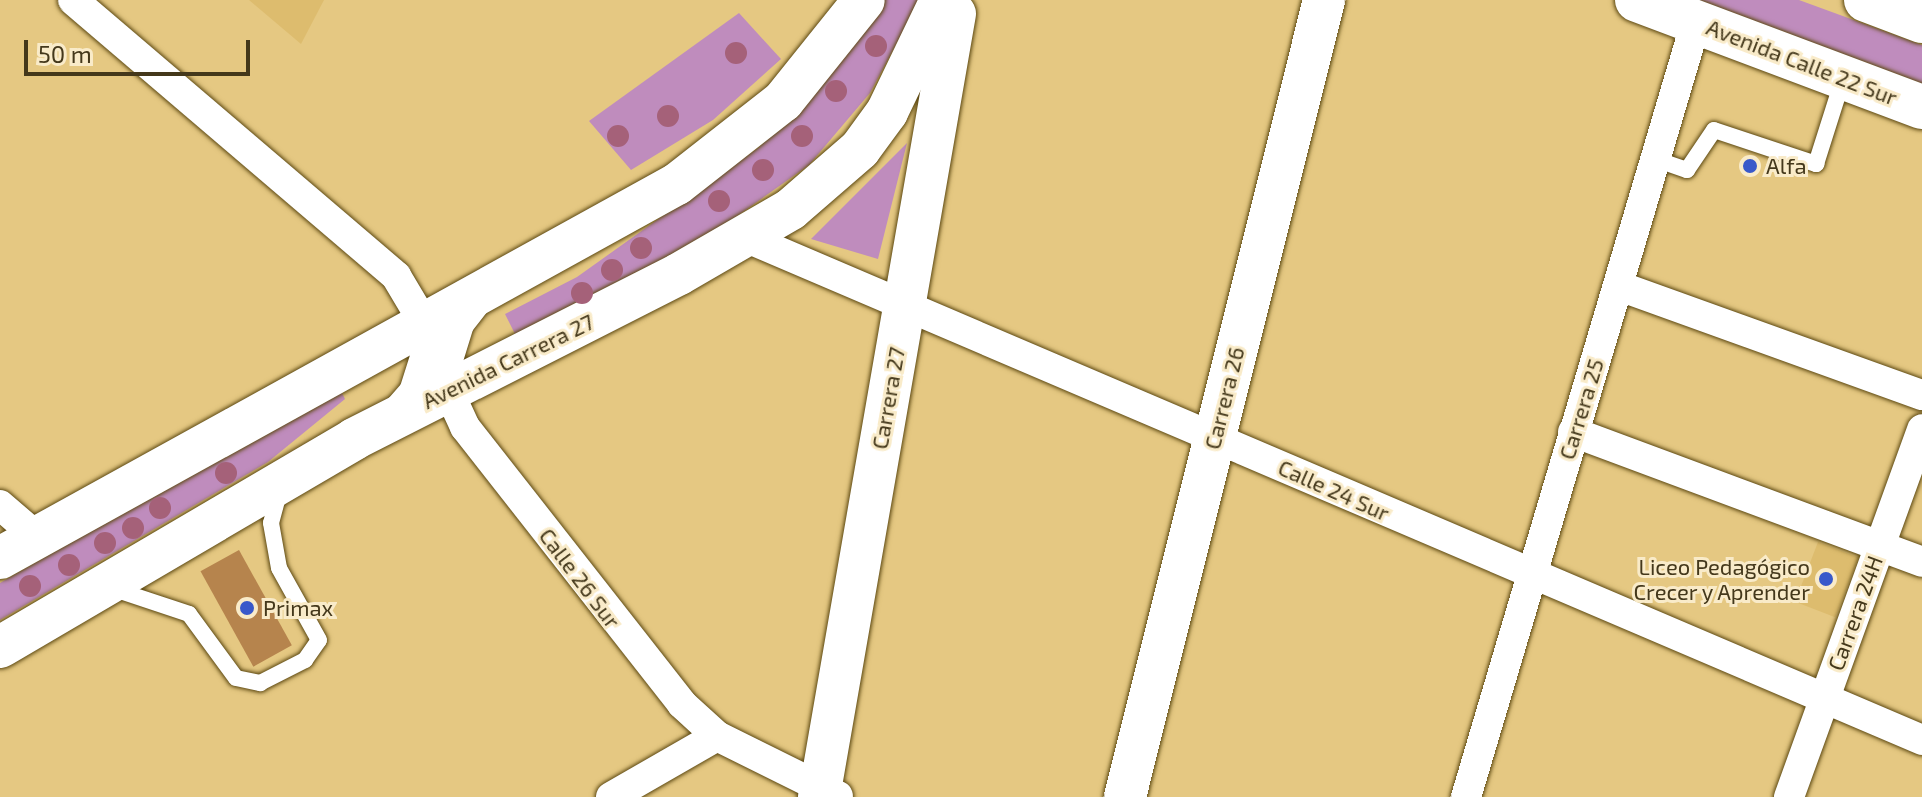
<!DOCTYPE html>
<html>
<head>
<meta charset="utf-8">
<style>
  body { margin:0 }
  #map { position:relative; width:1922px; height:797px; overflow:hidden; background:#e5c882; font-family:"Exo 2",sans-serif }
  div>[style] { position:absolute }
  .built>* { inset:0; background:#ddbc6e; transform-origin:0 0 }
  .green>* { inset:0; background:#bf8cbd }
  .building>* { inset:0; background:#b6844d; transform-origin:0 0 }
  .roads { filter:drop-shadow(0 0 2px #5c4811) drop-shadow(0 0 2px #5c4811) }
  .lane>* { height:16px; margin:-8px; padding:0 8px; transform-origin:8px; border-radius:8px; background:#fff }
  .street>* { height:30px; margin:-15px; padding:0 15px; transform-origin:15px; border-radius:15px; background:#fff }
  .secondary>* { height:42px; margin:-21px; padding:0 21px; transform-origin:21px; border-radius:21px; background:#fff }
  .primary>* { height:44px; margin:-22px; padding:0 22px; transform-origin:22px; border-radius:22px; background:#fff }
  .trees>* { width:22px; height:22px; margin:-11px; border-radius:50%; background:#a56179 }
  .dots>* { width:22px; height:22px; translate:-50% -50%; box-sizing:border-box; border:4px solid #f9ebc9; border-radius:50% }
  span { translate:-50% -50%; white-space:nowrap; text-align:center; line-height:1.15; -webkit-text-stroke:6px #f9ebc9; paint-order:stroke }
  .street-label { font-size:22px; color:#44381b }
  .poi-label { font-size:22px; color:#44381b }
  .left { translate:0 -50%; text-align:left }
  .right { translate:-100% -50%; text-align:right }
  .scale { position:absolute; left:24px; top:40px; width:226px; height:36px; box-sizing:border-box; border:4px solid #44381b; border-top:0; padding-left:10px; font-size:24px; line-height:28px; white-space:nowrap; color:#44381b; -webkit-text-stroke:6px #f9ebc9; paint-order:stroke }
</style>
</head>
<body>
<div id="map">
  <div class="built">
    <i style="clip-path:polygon(249px 0,324px 0,301px 44px)"></i>
    <i style="left:1818px;top:542px;width:43px;height:64px;rotate:21deg"></i>
  </div>
  <div class="green">
    <i style="clip-path:polygon(882px 0,920px 0,870px 93px,809px 165px,709px 236px,516px 336px,505px 314px,577px 277px,758px 148px,812px 95px)"></i>
    <i style="clip-path:polygon(1697px 0,1799px 0,1922px 45px,1922px 84px)"></i>
    <i style="clip-path:polygon(739px 13px,781px 59px,713px 120px,631px 170px,589px 121px)"></i>
    <i style="clip-path:polygon(907px 143px,878px 259px,811px 239px)"></i>
    <i style="clip-path:polygon(339px 387px,345px 399px,268px 462px,0 620px,0 583px)"></i>
  </div>
  <div class="building">
    <i style="left:239px;top:550px;width:109px;height:44px;rotate:61deg"></i>
  </div>
  <div class="roads">
    <div class="lane">
      <i style="left:1655px;top:159px;width:34px;rotate:19deg"></i>
      <i style="left:1687px;top:170px;width:48px;rotate:-56deg"></i>
      <i style="left:1714px;top:130px;width:108px;rotate:18.4deg"></i>
      <i style="left:1816px;top:164px;width:89px;rotate:-72.4deg"></i>
      <i style="left:114px;top:589px;width:79px;rotate:18.4deg"></i>
      <i style="left:189px;top:614px;width:79px;rotate:53.7deg"></i>
      <i style="left:236px;top:678px;width:25px;rotate:12deg"></i>
      <i style="left:260px;top:683px;width:51px;rotate:-27.1deg"></i>
      <i style="left:305px;top:660px;width:24px;rotate:-55deg"></i>
      <i style="left:319px;top:640px;width:82px;rotate:-119.1deg"></i>
      <i style="left:279px;top:568px;width:46px;rotate:-100.1deg"></i>
      <i style="left:271px;top:523px;width:35px;rotate:-75deg"></i>
    </div>
    <div class="street">
      <i style="left:73px;top:0;width:425px;rotate:40.5deg"></i>
      <i style="left:396px;top:276px;width:55px;rotate:59.2deg"></i>
      <i style="left:424px;top:323px;width:28px;rotate:84deg"></i>
      <i style="left:427px;top:351px;width:43px;rotate:107.6deg"></i>
      <i style="left:414px;top:392px;width:30px;rotate:131deg"></i>
      <i style="left:747px;top:238px;width:1278px;rotate:23.13deg"></i>
      <i style="left:1619px;top:286px;width:322px;rotate:19.8deg"></i>
      <i style="left:479px;top:298px;width:33px;rotate:128deg"></i>
      <i style="left:459px;top:324px;width:41px;rotate:107.1deg"></i>
      <i style="left:447px;top:363px;width:27px;rotate:88deg"></i>
      <i style="left:448px;top:390px;width:41px;rotate:65.3deg"></i>
      <i style="left:465px;top:427px;width:352px;rotate:51.9deg"></i>
      <i style="left:682px;top:704px;width:47px;rotate:42.4deg"></i>
      <i style="left:717px;top:736px;width:135px;rotate:26.4deg"></i>
      <i style="left:1573px;top:432px;width:372px;rotate:20.4deg"></i>
      <i style="left:0;top:505px;width:48px;rotate:40.7deg"></i>
      <i style="left:611px;top:797px;width:122px;rotate:-29.9deg"></i>
      <i style="left:1466px;top:797px;width:808px;rotate:-73.47deg"></i>
      <i style="left:1789px;top:797px;width:391px;rotate:-70.1deg"></i>
    </div>
    <div class="secondary">
      <i style="left:0;top:558px;width:773px;rotate:-28.92deg"></i>
      <i style="left:677px;top:184px;width:135px;rotate:-38.1deg"></i>
      <i style="left:783px;top:101px;width:129px;rotate:-51.3deg"></i>
      <i style="left:0;top:647px;width:411px;rotate:-30.4deg"></i>
      <i style="left:354px;top:439px;width:364px;rotate:-26.9deg"></i>
      <i style="left:679px;top:274px;width:129px;rotate:-30.1deg"></i>
      <i style="left:791px;top:209px;width:91px;rotate:-41deg"></i>
      <i style="left:860px;top:149px;width:46px;rotate:-53.9deg"></i>
      <i style="left:887px;top:112px;width:124px;rotate:-64.3deg"></i>
      <i style="left:819px;top:797px;width:795px;rotate:-80.15deg"></i>
      <i style="left:1125px;top:797px;width:821px;rotate:-75.98deg"></i>
    </div>
    <div class="primary">
      <i style="left:1637px;top:0;width:304px;rotate:20.6deg"></i>
      <i style="left:1866px;top:0;width:60px;rotate:20.6deg"></i>
    </div>
  </div>
  <div class="trees">
    <i style="left:876px;top:46px"></i>
    <i style="left:736px;top:53px"></i>
    <i style="left:836px;top:91px"></i>
    <i style="left:668px;top:116px"></i>
    <i style="left:618px;top:136px"></i>
    <i style="left:802px;top:136px"></i>
    <i style="left:763px;top:170px"></i>
    <i style="left:719px;top:201px"></i>
    <i style="left:641px;top:248px"></i>
    <i style="left:612px;top:270px"></i>
    <i style="left:582px;top:293px"></i>
    <i style="left:226px;top:473px"></i>
    <i style="left:160px;top:508px"></i>
    <i style="left:133px;top:528px"></i>
    <i style="left:105px;top:543px"></i>
    <i style="left:69px;top:565px"></i>
    <i style="left:30px;top:586px"></i>
  </div>
  <div class="dots">
    <i style="left:1750px;top:166px;background:#3959ca"></i>
    <i style="left:1826px;top:579px;background:#3959ca"></i>
    <i style="left:247px;top:608px;background:#3959ca"></i>
  </div>
  <div class="street-label">
    <span style="left:1802px;top:62px;rotate:21deg">Avenida Calle 22 Sur</span>
    <span style="left:508px;top:361px;rotate:-26deg">Avenida Carrera 27</span>
    <span style="left:888px;top:398px;rotate:-80deg">Carrera 27</span>
    <span style="left:1224px;top:398px;rotate:-76deg">Carrera 26</span>
    <span style="left:1581px;top:409px;rotate:-73deg">Carrera 25</span>
    <span style="left:1334px;top:490px;rotate:24deg">Calle 24 Sur</span>
    <span style="left:580px;top:578px;rotate:53deg">Calle 26 Sur</span>
    <span style="left:1855px;top:613px;rotate:-70deg">Carrera 24H</span>
  </div>
  <div class="poi-label">
    <span class="left" style="left:1766px;top:166px">Alfa</span>
    <span class="right" style="left:1810px;top:579px">Liceo Pedagógico<br>Crecer y Aprender</span>
    <span class="left" style="left:263px;top:608px">Primax</span>
  </div>
  <div class="scale">50 m</div>
</div>
</body>
</html>
